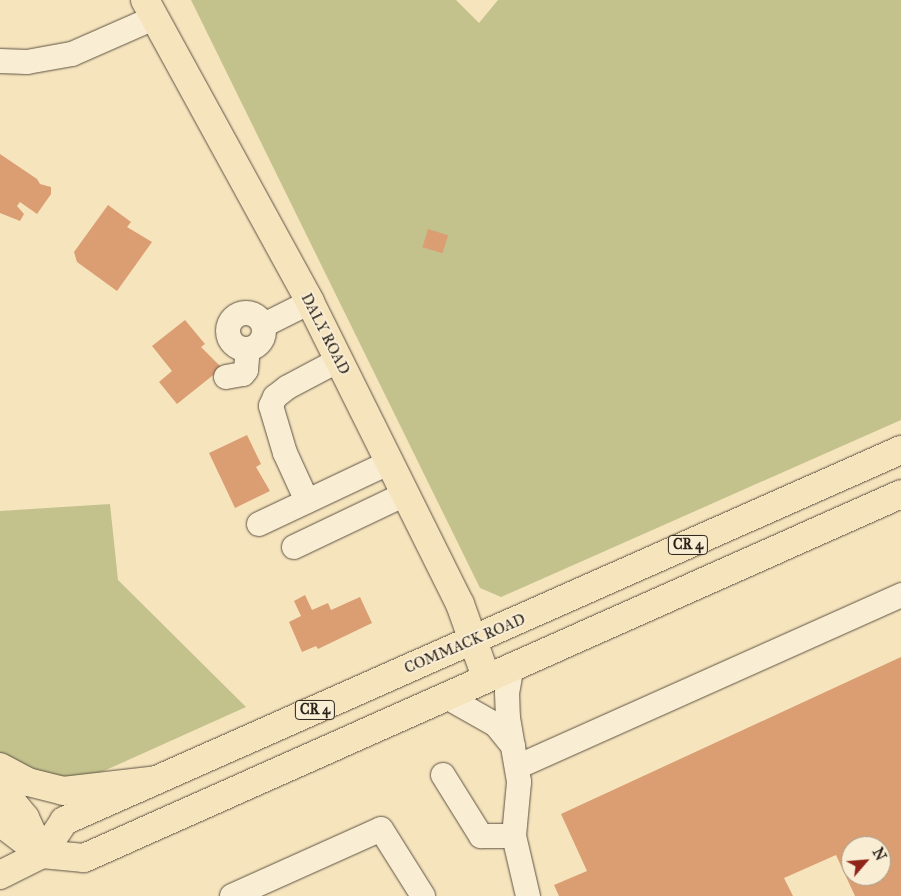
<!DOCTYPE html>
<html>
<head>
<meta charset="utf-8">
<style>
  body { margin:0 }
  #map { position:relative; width:901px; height:896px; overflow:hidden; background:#f6e4bd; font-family:"IM FELL Great Primer",serif }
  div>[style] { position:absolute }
  .green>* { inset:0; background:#c3c28c }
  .building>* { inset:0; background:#db9d72; transform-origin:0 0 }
  .roads { filter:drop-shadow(0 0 1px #5e5343) drop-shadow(0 0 1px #5e5343) }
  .minor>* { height:24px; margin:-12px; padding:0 12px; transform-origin:12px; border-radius:12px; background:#f9edd4 }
  .minor>.ring { margin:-12px; padding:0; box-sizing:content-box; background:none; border:24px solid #f9edd4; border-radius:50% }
  .major>* { height:28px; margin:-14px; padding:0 14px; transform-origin:14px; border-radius:14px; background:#f6e4bd }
  .highway>* { height:28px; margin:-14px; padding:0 14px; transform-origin:14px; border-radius:14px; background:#f6e4bd }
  span { translate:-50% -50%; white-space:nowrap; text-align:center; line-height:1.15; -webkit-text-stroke:4px #f9edd4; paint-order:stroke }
  .shield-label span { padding:1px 4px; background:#f9edd4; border:1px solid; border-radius:4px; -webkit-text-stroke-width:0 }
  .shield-label { font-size:14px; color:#2b231a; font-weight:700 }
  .street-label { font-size:15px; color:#2b231a }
  .north { position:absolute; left:841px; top:836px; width:50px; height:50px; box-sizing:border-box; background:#f9edd4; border:1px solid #a79c8a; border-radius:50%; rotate:63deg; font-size:14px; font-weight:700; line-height:20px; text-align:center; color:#2b231a }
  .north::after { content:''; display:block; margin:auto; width:18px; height:22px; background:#8f2418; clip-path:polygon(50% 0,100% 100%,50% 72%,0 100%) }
</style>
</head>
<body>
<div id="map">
  <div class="green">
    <i style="clip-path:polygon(191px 0,456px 0,479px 23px,498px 0,901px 0,901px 420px,501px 597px,480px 588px)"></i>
    <i style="clip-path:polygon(110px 504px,118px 580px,246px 707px,86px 779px,63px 786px,0 758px,0 511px)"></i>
  </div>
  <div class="building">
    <i style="clip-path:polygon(0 154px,37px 179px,40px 184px,51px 187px,51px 194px,37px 214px,20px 202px,17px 206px,24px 214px,20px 221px,0 213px)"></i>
    <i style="clip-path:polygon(108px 205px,131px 222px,127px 227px,152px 242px,117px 291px,77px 262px,74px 252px)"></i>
    <i style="left:428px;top:229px;width:21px;height:19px;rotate:17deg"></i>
    <i style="clip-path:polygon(185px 320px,205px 344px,201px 347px,222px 368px,177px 404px,159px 382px,172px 371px,152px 346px)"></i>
    <i style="clip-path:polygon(247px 435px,261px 464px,256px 467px,270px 491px,235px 508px,209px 453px)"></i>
    <i style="clip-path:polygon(305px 595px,312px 610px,328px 603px,331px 610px,360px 597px,372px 623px,318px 649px,316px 646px,302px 652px,289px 622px,301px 616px,294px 601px)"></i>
    <i style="clip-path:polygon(evenodd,901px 657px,901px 896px,855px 896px,836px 855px,784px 878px,793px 896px,559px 896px,554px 885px,587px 871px,561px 814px,901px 657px,851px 846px,881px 846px,881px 876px,851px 876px,851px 846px)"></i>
  </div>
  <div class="roads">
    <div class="minor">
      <i style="left:0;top:61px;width:27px;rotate:2deg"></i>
      <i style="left:27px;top:62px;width:46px;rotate:-10.1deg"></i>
      <i style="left:72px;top:54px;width:90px;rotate:-23.7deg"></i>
      <i class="ring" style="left:228px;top:313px;width:12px;height:12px"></i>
      <i style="left:264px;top:325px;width:51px;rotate:-26.6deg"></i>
      <i style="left:226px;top:377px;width:17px;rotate:-10deg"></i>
      <i style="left:243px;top:374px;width:5px;rotate:-53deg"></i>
      <i style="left:246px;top:370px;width:21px;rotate:-85deg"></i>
      <i style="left:307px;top:501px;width:53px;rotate:-114.6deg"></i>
      <i style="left:285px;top:453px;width:49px;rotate:-106.6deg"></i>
      <i style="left:271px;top:406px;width:10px;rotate:-66deg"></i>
      <i style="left:275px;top:397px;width:16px;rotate:-38deg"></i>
      <i style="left:288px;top:387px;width:58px;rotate:-27.9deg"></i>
      <i style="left:259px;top:524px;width:145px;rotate:-25.3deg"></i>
      <i style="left:294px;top:547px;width:123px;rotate:-25.5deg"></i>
      <i style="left:512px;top:665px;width:27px;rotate:100deg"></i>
      <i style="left:507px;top:692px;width:26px;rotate:88deg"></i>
      <i style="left:508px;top:718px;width:65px;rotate:80.2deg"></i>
      <i style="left:519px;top:782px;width:54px;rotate:95.3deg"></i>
      <i style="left:514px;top:836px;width:62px;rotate:76.9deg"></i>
      <i style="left:445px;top:696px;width:59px;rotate:29.6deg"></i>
      <i style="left:496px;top:725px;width:27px;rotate:51deg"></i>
      <i style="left:517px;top:767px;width:421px;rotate:-24.1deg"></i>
      <i style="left:443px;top:775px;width:72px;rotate:58.1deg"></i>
      <i style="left:481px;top:836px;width:33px"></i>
      <i style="left:232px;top:896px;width:163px;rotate:-24.2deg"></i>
      <i style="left:381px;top:829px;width:79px;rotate:57.9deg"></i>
    </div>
    <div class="major">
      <i style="left:145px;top:0;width:344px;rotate:61.3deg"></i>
      <i style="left:310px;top:302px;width:337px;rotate:63.6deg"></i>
      <i style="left:460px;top:604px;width:77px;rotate:70.4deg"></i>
      <i style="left:42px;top:854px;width:42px;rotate:5.4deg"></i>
      <i style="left:84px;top:858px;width:894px;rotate:-24.01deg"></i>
      <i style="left:0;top:875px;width:47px;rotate:-26.6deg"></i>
      <i style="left:42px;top:854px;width:40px;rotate:-56deg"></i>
      <i style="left:64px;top:821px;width:916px;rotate:-23.91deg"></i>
    </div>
    <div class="highway">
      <i style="left:0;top:767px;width:32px;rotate:28deg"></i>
      <i style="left:28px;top:782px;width:36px;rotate:14deg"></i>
      <i style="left:63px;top:791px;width:94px;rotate:-6.7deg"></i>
      <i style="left:0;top:787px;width:40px;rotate:51deg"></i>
      <i style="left:25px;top:818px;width:40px;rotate:65deg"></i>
      <i style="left:0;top:822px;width:53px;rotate:37.3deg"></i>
    </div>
  </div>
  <div class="shield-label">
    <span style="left:688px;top:545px">CR 4</span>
    <span style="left:315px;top:710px">CR 4</span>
  </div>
  <div class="street-label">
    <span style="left:325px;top:334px;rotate:63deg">DALY ROAD</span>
    <span style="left:465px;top:644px;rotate:-23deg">COMMACK ROAD</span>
  </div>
  <div class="north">N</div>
</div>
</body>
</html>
